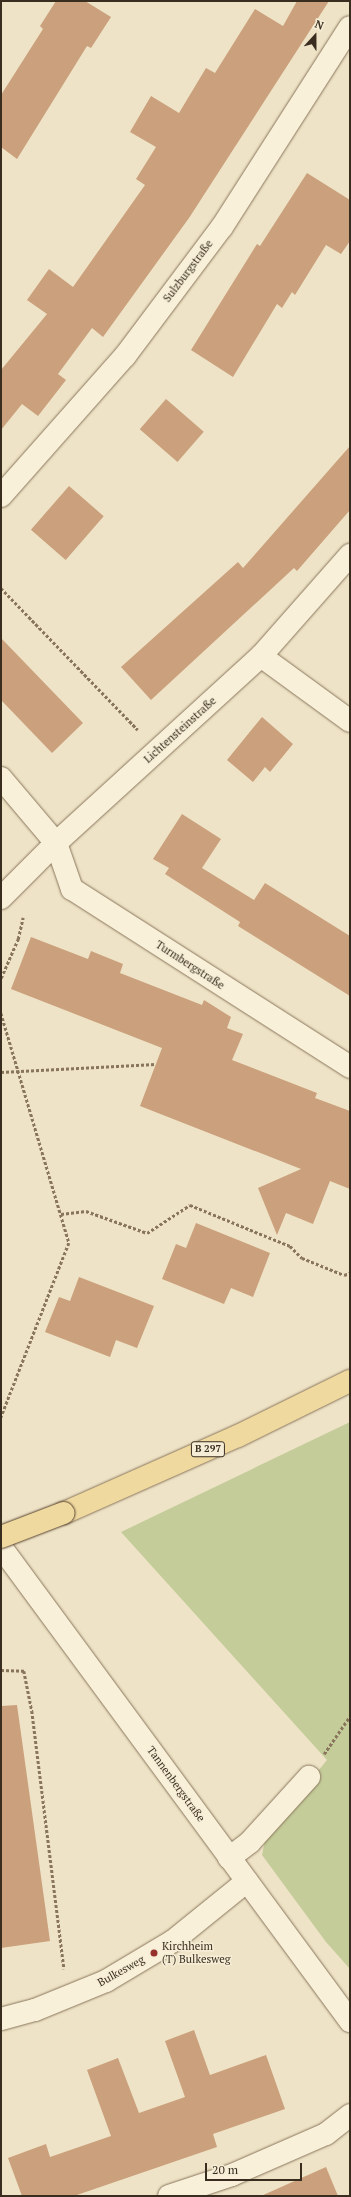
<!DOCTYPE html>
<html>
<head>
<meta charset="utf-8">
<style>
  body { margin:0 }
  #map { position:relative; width:351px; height:2197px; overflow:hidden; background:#eee3c6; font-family:"PT Serif",serif }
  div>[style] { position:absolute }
  .green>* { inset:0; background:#c4cc9a }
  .building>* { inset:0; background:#cba07c; transform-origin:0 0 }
  .path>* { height:2.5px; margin-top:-1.25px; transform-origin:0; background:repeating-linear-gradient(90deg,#89755c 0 3px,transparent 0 5px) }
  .roads { filter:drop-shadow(0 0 1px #89755c) drop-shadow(0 0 1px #89755c) }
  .minor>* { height:22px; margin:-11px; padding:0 11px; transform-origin:11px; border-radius:11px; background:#f8f0d9 }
  .major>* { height:22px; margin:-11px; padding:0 11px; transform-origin:11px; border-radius:11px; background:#f0d99f }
  .bridges { filter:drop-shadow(0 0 1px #574330) drop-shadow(0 0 1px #574330) }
  .major-bridge>* { height:22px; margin:-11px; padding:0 11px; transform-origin:11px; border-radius:11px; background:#f0d99f }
  .dots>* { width:11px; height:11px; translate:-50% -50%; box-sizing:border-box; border:2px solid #f5edd5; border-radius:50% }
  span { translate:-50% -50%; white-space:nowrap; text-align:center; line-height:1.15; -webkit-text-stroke:3px #f5edd5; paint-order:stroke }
  .shield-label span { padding:1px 3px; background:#f5edd5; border:1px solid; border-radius:3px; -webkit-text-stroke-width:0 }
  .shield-label { font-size:10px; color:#392d1f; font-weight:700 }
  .street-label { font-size:11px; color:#392d1f }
  .poi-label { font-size:11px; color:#392d1f }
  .left { translate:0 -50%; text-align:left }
  .frame { position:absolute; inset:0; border:2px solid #392d1f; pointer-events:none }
  .north { position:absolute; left:295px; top:16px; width:40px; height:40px; -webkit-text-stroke:3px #f5edd5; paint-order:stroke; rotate:21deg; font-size:11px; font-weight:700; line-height:16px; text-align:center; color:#392d1f }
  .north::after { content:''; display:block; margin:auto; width:14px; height:18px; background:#392d1f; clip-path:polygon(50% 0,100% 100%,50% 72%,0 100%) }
  .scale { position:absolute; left:205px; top:2163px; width:97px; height:18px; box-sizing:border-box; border:2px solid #392d1f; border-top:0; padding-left:5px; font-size:12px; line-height:14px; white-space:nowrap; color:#392d1f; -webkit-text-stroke:3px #f5edd5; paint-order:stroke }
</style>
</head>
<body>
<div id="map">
  <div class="green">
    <i style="clip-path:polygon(350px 1422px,350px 1969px,326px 1942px,262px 1855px,266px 1835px,327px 1760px,121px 1532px)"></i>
  </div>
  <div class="building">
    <i style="clip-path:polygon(56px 1px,85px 1px,111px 17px,91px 48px,87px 46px,17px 159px,1px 147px,1px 95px,43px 29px,40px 26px)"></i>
    <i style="clip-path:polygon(297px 1px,329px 1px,189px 218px,103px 337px,92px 328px,58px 374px,66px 380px,38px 416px,22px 404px,1px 430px,1px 370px,47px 314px,27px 300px,49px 269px,73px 287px,145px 185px,136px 179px,156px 147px,130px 132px,151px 96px,179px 113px,206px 68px,215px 73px,255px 9px,283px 26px)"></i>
    <i style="clip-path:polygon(307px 173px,350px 200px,350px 241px,341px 254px,326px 245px,295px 295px,292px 292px,282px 308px,277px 304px,233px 377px,191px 350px,257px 244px,260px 246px)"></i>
    <i style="left:166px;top:399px;width:50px;height:40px;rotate:41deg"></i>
    <i style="clip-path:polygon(350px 446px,350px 510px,297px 571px,294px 568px,151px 700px,121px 667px,238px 562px,243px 568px)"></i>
    <i style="left:69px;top:486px;width:46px;height:58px;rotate:41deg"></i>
    <i style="clip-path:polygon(1px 638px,83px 723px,52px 753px,1px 700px)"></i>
    <i style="clip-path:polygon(262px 717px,293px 744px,270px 772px,265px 767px,253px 782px,227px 760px)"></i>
    <i style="clip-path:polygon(182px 814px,221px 839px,202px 868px,254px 900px,265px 883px,350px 936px,350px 996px,238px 926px,240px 922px,165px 874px,169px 868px,153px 859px)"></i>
    <i style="clip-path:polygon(31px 937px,88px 959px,91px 951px,123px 964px,120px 973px,202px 1005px,204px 1000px,231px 1017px,227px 1028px,243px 1034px,232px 1060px,317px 1093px,315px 1098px,350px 1111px,350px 1189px,330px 1181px,313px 1224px,286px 1213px,277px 1235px,258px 1188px,301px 1169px,140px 1106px,162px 1048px,11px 989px)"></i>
    <i style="clip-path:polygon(196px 1223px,270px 1253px,253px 1297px,231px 1288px,224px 1304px,162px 1279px,176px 1244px,186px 1248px)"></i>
    <i style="clip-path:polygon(79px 1277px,154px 1306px,137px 1348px,116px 1340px,110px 1357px,45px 1332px,59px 1297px,70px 1301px)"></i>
    <i style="clip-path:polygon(17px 1705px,50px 1941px,1px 1948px,1px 1706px)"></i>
    <i style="clip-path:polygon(194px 2030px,210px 2075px,266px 2055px,285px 2109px,213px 2134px,217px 2147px,74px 2196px,22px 2196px,8px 2158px,46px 2144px,50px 2157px,111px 2136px,87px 2070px,118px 2058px,139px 2113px,185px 2097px,165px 2041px)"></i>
    <i style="clip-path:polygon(326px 2167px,338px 2196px,261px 2196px)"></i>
  </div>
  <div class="path">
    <i style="left:1px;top:588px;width:197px;rotate:46deg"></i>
    <i style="left:1px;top:978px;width:43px;rotate:-66.4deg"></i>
    <i style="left:18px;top:939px;width:22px;rotate:-77deg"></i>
    <i style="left:1px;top:1013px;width:240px;rotate:73.5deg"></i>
    <i style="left:69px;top:1243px;width:187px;rotate:111.3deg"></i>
    <i style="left:1px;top:1072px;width:155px;rotate:-3deg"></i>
    <i style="left:61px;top:1214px;width:25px;rotate:-7deg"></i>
    <i style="left:86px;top:1211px;width:65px;rotate:19.8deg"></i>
    <i style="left:147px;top:1233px;width:51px;rotate:-33.1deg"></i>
    <i style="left:190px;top:1205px;width:108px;rotate:22.3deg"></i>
    <i style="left:290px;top:1246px;width:17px;rotate:45deg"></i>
    <i style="left:302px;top:1258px;width:45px;rotate:22deg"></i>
    <i style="left:344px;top:1275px;width:6px;rotate:-18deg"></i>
    <i style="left:1px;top:1670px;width:23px;rotate:2deg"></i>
    <i style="left:24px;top:1671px;width:41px;rotate:78.7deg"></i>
    <i style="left:32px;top:1711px;width:260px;rotate:82.9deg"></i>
    <i style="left:324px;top:1754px;width:46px;rotate:-55.6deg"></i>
  </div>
  <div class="roads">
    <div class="minor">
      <i style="left:1px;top:496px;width:187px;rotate:-48.5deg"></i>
      <i style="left:125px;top:356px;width:161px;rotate:-53.1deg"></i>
      <i style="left:222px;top:227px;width:237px;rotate:-57.4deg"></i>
      <i style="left:261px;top:656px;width:110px;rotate:36.1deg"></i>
      <i style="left:1px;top:778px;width:85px;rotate:49.8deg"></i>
      <i style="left:56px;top:843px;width:49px;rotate:70.8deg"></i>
      <i style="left:72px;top:889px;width:330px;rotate:32.6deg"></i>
      <i style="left:1px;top:898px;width:78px;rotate:-45deg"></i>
      <i style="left:56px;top:843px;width:277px;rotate:-42.4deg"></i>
      <i style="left:261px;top:656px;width:135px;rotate:-48.6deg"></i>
      <i style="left:1px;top:1547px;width:589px;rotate:53.64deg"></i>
      <i style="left:229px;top:1858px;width:26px;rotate:-37deg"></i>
      <i style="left:250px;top:1842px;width:88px;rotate:-47.8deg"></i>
      <i style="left:1px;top:2019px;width:35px;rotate:-15deg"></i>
      <i style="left:35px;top:2010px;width:77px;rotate:-22.2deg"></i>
      <i style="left:106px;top:1981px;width:78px;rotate:-30.8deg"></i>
      <i style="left:173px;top:1941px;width:95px;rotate:-39deg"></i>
      <i style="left:169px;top:2196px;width:66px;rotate:-18.4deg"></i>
      <i style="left:232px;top:2175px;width:103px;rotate:-23.6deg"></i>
      <i style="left:326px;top:2134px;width:31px;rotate:-38deg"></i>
    </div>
    <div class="major">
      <i style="left:64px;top:1513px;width:190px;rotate:-23.9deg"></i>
      <i style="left:238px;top:1436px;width:125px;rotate:-26.2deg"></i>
    </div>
  </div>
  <div class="bridges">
    <div class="major-bridge">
      <i style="left:1px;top:1537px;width:67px;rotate:-20.9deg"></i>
    </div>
  </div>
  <div class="dots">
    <i style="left:154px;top:1953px;background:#97302d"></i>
  </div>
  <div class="shield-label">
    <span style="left:208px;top:1449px">B 297</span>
  </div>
  <div class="street-label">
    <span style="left:188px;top:271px;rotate:-53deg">Sulzburgstraße</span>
    <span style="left:180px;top:730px;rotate:-42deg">Lichtensteinstraße</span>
    <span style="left:190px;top:965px;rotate:33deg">Turmbergstraße</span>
    <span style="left:176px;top:1784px;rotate:54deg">Tannenbergstraße</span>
    <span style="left:121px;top:1971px;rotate:-29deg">Bulkesweg</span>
  </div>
  <div class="poi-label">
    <span class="left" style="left:162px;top:1953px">Kirchheim<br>(T) Bulkesweg</span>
  </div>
  <div class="frame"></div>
  <div class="north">N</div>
  <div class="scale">20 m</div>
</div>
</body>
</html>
